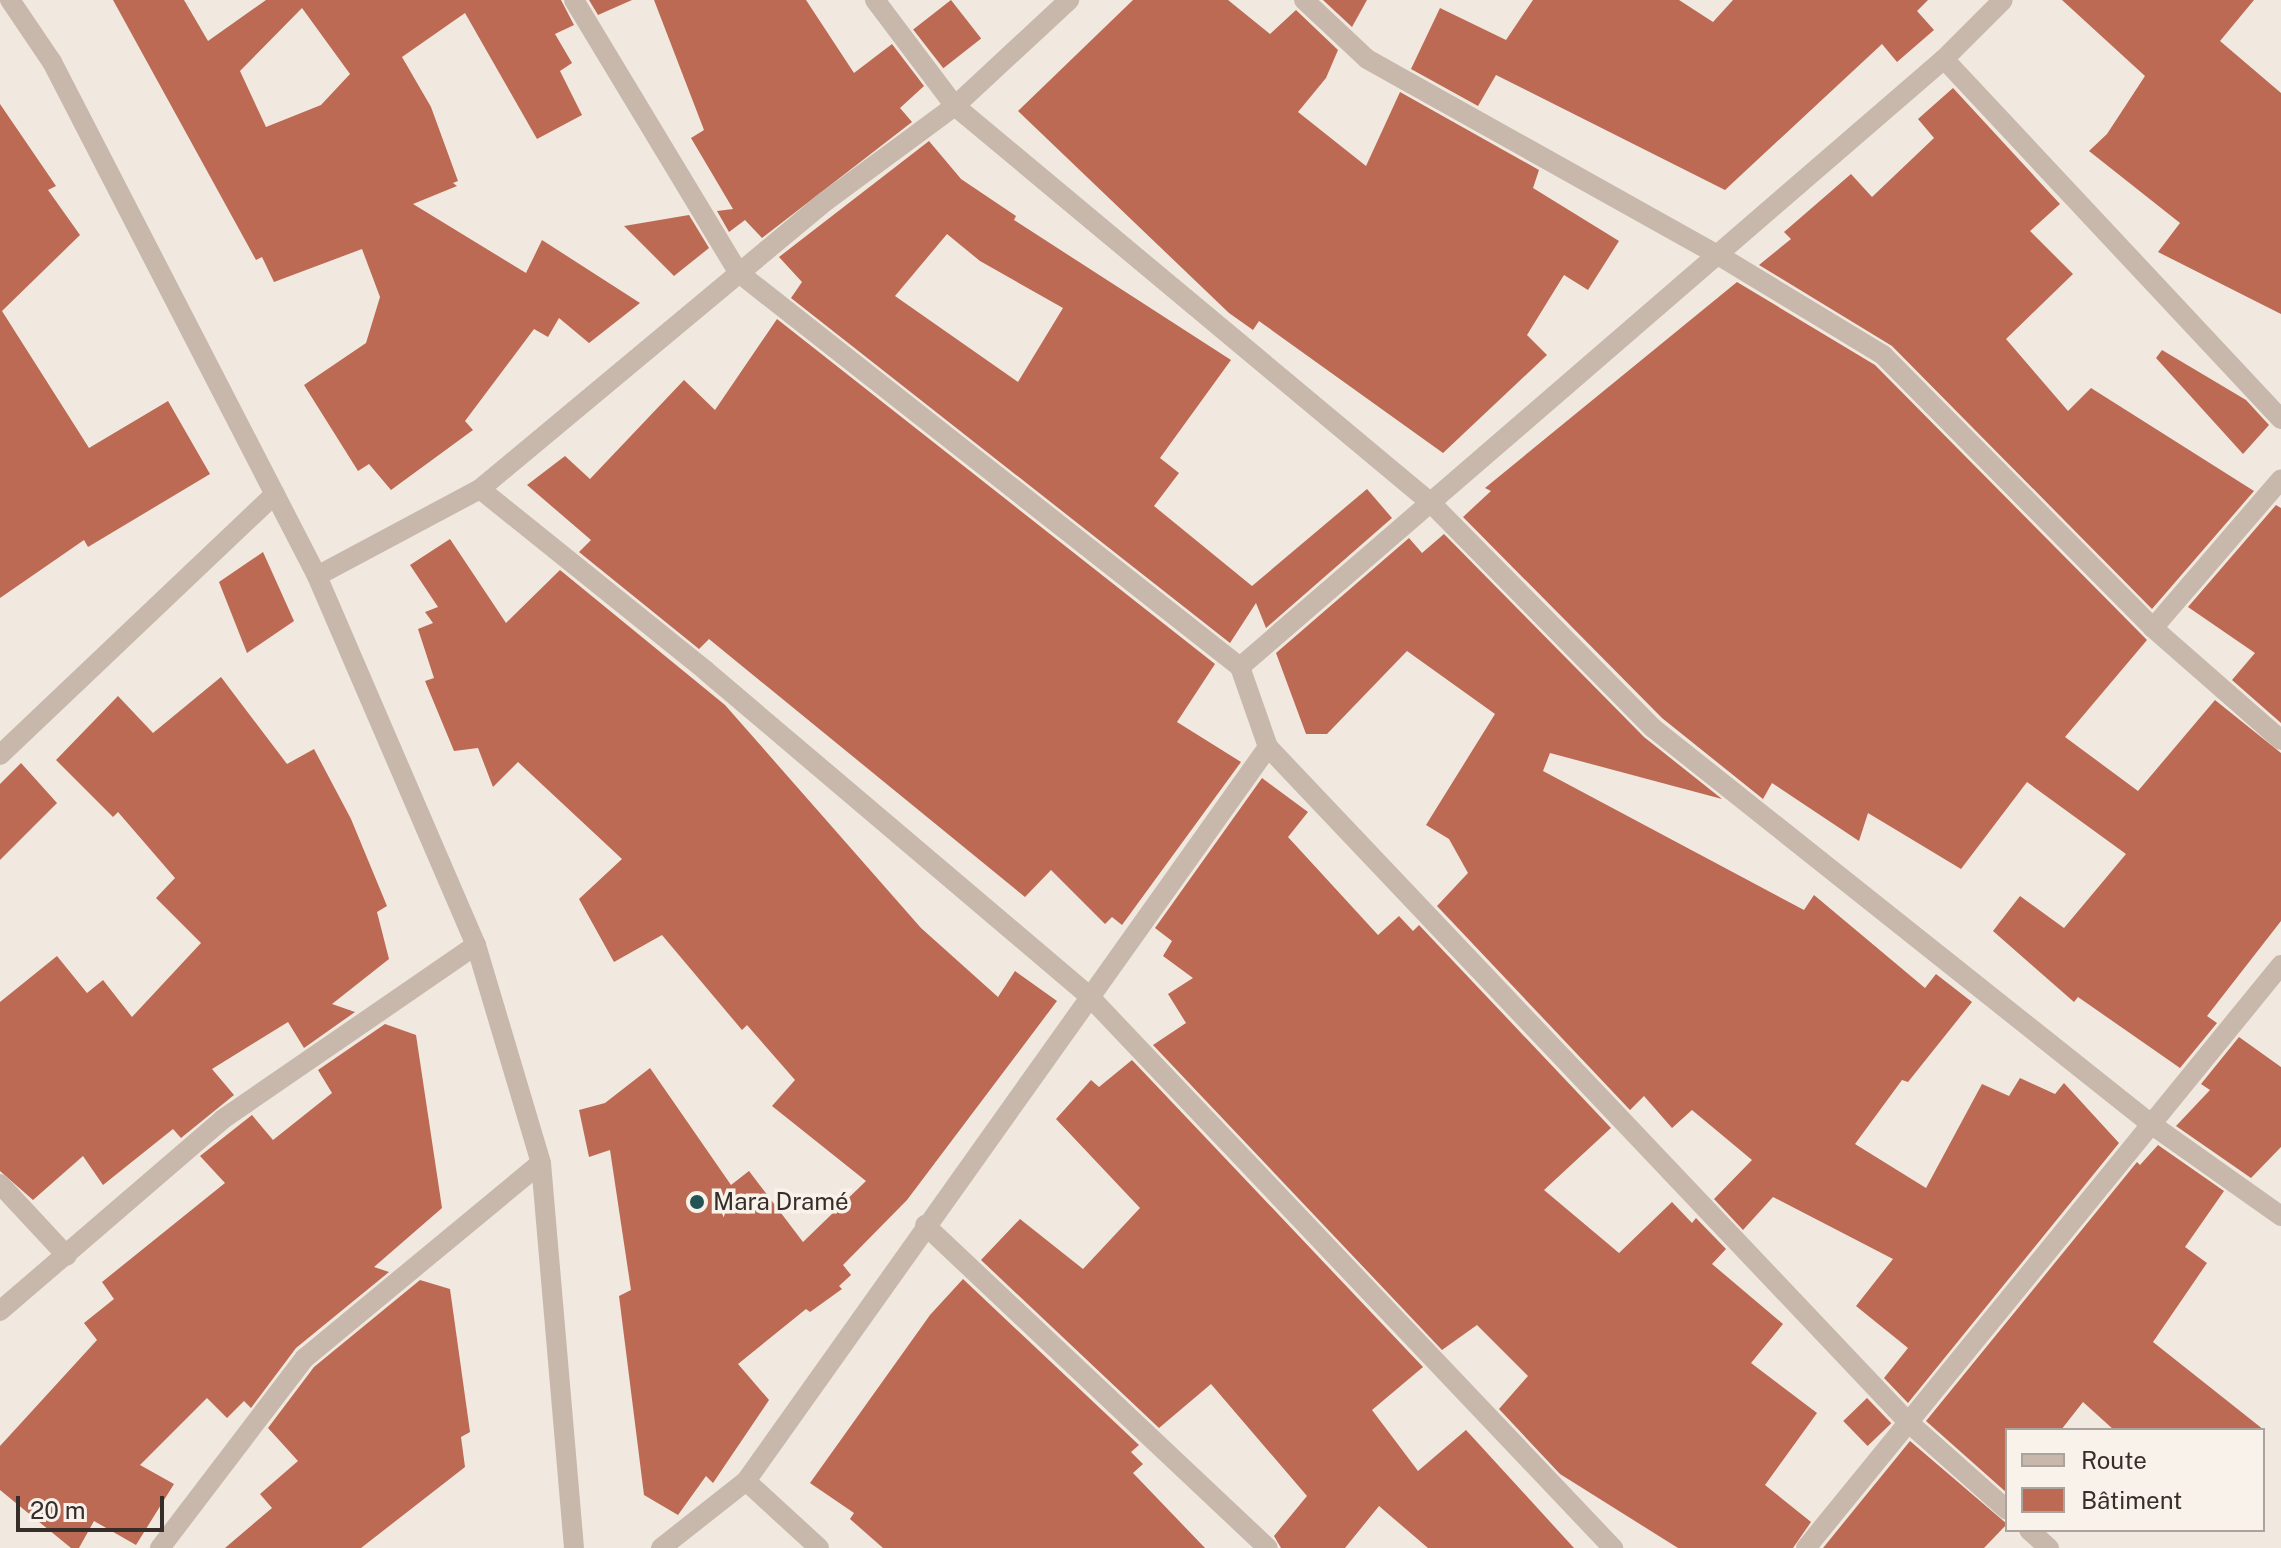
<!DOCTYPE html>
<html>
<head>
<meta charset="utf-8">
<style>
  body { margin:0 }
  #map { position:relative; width:2281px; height:1548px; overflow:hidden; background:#f1e8df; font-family:"Public Sans",sans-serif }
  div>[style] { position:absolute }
  .building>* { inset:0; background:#bc6a53; transform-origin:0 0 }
  .minor>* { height:20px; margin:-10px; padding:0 10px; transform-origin:10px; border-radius:10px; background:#c8b8ac }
  .dots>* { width:22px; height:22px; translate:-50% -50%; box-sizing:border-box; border:4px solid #f9f2eb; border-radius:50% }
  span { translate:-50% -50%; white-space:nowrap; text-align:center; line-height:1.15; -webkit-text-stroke:7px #f9f2eb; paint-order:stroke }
  .poi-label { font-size:24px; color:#372e2a }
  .left { translate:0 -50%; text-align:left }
  .legend { position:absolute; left:2005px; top:1428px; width:260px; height:104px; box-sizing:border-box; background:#f9f2eb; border:2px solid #aba49e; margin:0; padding:10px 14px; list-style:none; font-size:24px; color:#372e2a }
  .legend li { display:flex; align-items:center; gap:16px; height:40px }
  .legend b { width:40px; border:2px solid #aba49e }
  .scale { position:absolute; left:16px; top:1496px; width:148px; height:36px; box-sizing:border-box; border:4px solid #372e2a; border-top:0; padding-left:10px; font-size:24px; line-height:28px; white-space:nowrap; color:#372e2a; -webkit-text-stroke:6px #f9f2eb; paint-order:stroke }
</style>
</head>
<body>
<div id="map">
  <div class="building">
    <i style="clip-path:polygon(evenodd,113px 0,184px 0,208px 41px,266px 0,561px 0,574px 25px,555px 34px,572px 63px,560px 71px,582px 115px,537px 139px,465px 13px,402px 57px,431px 107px,458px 181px,453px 183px,457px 186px,413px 204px,526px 273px,542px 240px,640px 303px,589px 343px,559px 318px,548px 337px,534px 329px,465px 421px,473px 430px,391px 490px,369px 464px,358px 471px,304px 385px,366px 343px,380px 297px,362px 249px,274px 282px,262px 257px,256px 260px,113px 0,302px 8px,350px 74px,321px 105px,266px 127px,240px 71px,302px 8px)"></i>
    <i style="clip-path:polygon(589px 0,632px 0,598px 15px)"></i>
    <i style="clip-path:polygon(654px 0,806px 0,854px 73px,892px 44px,924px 86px,900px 108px,912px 122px,762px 238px,745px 220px,729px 232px,717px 211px,733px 209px,691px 138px,704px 130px)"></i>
    <i style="left:951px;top:0;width:49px;height:48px;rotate:52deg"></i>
    <i style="clip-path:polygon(1133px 0,1228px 0,1270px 34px,1296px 10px,1338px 50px,1326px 78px,1298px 112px,1366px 166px,1400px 92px,1539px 170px,1533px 188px,1619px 241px,1588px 290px,1564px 275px,1527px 335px,1547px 355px,1443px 453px,1259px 321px,1253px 330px,1229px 313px,1018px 111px)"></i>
    <i style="clip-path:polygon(1323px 0,1367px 0,1352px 27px)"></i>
    <i style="clip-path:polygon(1533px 0,1679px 0,1713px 22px,1733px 0,1928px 0,1917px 11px,1934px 30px,1897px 62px,1882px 44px,1725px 190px,1496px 75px,1478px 106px,1411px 69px,1440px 8px,1506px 40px)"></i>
    <i style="clip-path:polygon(2062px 0,2254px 0,2220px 41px,2281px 93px,2281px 314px,2158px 252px,2180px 223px,2089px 151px,2107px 134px,2145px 76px)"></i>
    <i style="clip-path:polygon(1953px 88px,2060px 204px,2030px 231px,2073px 274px,2006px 339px,2068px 411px,2091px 388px,2254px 491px,2152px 609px,1892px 346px,1759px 265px,1791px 239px,1784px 232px,1851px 174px,1872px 197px,1934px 138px,1918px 119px)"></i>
    <i style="clip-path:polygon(0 104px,56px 186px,48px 190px,80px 235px,2px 311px,89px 448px,168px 401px,210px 474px,88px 547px,84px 540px,0 598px)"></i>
    <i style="clip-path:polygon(evenodd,929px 141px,961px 179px,1016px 216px,1014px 220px,1231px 360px,1160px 458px,1179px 473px,1154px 506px,1252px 586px,1367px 489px,1392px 518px,1266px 628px,1256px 603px,1230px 643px,791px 298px,802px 282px,779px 257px,929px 141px,947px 234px,980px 261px,1063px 308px,1018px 382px,895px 296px,947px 234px)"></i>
    <i style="clip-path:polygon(689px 215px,709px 248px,674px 276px,624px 226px)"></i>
    <i style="clip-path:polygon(1737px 282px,1875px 365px,2147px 640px,2065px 737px,2138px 791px,2215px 700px,2281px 753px,2281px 921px,2207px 1016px,2217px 1023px,2180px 1068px,2078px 997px,2074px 1002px,1993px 931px,2020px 896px,2064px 928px,2126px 854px,2027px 782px,1961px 869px,1868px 813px,1859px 841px,1772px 783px,1763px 799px,1662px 718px,1463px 517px,1491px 491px,1485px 488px)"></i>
    <i style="clip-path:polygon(777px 319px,1215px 664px,1177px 722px,1241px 762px,1122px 925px,1112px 917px,1105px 924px,1051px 870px,1025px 897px,709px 639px,699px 649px,579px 552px,591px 540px,527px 485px,565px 456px,590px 479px,684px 380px,715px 410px)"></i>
    <i style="clip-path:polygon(2162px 350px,2246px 400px,2269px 425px,2243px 454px,2156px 358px)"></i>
    <i style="clip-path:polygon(2276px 505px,2281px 508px,2281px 723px,2232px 680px,2255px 653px,2188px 607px)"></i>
    <i style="clip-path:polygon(1444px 534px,1644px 737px,1722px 799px,1550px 753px,1543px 771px,1804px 910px,1814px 895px,1925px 988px,1936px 974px,1972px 1002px,1908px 1082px,1902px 1080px,1855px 1144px,1926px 1188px,1982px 1084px,2009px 1096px,2020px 1078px,2055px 1094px,2064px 1083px,2119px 1143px,1908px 1403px,1884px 1378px,1908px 1348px,1856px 1306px,1893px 1259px,1773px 1197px,1743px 1230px,1714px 1199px,1752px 1160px,1692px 1110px,1672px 1128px,1644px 1096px,1630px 1110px,1437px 906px,1468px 873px,1449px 839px,1426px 825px,1495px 714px,1407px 651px,1327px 734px,1306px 734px,1276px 653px,1409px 538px,1422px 553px)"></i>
    <i style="clip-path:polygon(450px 539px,506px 623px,560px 570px,725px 705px,921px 928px,998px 997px,1015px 971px,1057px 1001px,907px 1200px,843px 1265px,851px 1275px,839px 1286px,842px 1289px,810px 1312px,806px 1309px,738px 1364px,769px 1400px,713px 1483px,706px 1476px,678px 1515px,644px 1495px,619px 1296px,631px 1290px,610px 1150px,589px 1157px,579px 1110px,605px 1103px,650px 1068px,731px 1185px,749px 1171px,803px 1242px,866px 1181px,772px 1106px,795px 1080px,747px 1025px,742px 1030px,662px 935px,614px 962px,579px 899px,622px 859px,518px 762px,493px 787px,478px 748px,454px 751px,425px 681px,434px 678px,418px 629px,433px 623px,425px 612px,438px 607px,410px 565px)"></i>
    <i style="clip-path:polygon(263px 552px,294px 621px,247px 653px,219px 582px)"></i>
    <i style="clip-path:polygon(221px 677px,287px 764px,314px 749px,351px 819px,387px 906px,377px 912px,389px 959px,332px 1004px,355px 1012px,304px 1048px,288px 1022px,212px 1069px,234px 1095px,181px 1138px,173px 1129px,103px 1185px,83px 1156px,33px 1200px,0 1171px,0 1002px,57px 956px,87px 993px,103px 980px,132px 1017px,201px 943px,156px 898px,175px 878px,118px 812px,113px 817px,56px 760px,118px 696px,153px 733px)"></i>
    <i style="clip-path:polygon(21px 763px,57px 803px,0 860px,0 784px)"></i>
    <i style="clip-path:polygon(1262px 778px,1308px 812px,1288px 837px,1378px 935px,1399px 916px,1413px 931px,1419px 925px,1611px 1128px,1544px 1190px,1619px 1253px,1672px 1202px,1692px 1223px,1696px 1218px,1726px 1249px,1712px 1264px,1783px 1324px,1751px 1363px,1817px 1413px,1765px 1485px,1811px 1522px,1793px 1548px,1678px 1548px,1560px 1474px,1499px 1409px,1528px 1376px,1477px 1325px,1442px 1350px,1153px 1045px,1186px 1023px,1168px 994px,1193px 978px,1163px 956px,1172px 941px,1155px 928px)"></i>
    <i style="clip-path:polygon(385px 1024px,416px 1035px,442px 1208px,374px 1267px,389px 1272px,296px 1348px,251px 1408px,244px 1401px,227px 1418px,207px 1398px,140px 1465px,174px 1484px,136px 1545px,94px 1521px,79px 1548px,71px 1548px,0 1490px,0 1446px,97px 1340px,84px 1323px,114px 1299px,102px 1282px,225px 1183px,200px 1156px,252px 1115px,273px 1140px,332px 1093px,318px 1070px)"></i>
    <i style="clip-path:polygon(2239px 1037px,2281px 1067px,2281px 1147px,2251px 1178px,2176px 1126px,2210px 1090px,2201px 1084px)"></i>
    <i style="clip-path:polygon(1132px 1060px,1423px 1367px,1372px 1410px,1418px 1471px,1466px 1430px,1574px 1548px,1428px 1548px,1379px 1506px,1345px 1548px,1281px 1548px,1274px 1536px,1307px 1496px,1211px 1384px,1159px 1428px,981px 1260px,1020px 1219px,1083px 1269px,1140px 1208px,1056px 1119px,1091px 1080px,1099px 1087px)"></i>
    <i style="clip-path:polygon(2158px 1145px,2224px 1191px,2185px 1247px,2207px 1263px,2153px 1342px,2264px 1430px,2114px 1430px,2083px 1402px,2061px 1430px,2007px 1430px,2007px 1493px,1926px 1421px,2137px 1162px,2140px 1165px)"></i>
    <i style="clip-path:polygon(963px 1279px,1139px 1445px,1131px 1452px,1143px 1464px,1133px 1473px,1205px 1548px,883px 1548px,850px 1519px,854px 1513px,810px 1483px,930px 1315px)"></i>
    <i style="clip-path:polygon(420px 1280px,450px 1289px,470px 1432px,461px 1437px,465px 1467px,361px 1548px,225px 1548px,272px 1508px,260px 1494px,298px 1461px,268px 1428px,314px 1367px)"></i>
    <i style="left:1867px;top:1398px;width:35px;height:33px;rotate:46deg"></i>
    <i style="clip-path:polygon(1910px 1441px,2007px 1524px,1984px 1548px,1823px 1548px)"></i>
  </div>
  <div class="minor">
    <i style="left:10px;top:0;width:75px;rotate:55.9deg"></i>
    <i style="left:52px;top:62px;width:578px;rotate:62.73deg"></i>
    <i style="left:317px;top:576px;width:402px;rotate:66.7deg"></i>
    <i style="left:476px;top:945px;width:227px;rotate:73.4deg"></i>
    <i style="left:541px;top:1163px;width:386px;rotate:85.1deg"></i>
    <i style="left:574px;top:0;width:319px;rotate:58.9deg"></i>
    <i style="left:739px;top:273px;width:637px;rotate:38.18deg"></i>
    <i style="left:1240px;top:667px;width:85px;rotate:70.7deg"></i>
    <i style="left:1268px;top:747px;width:930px;rotate:46.52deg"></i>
    <i style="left:1908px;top:1422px;width:132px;rotate:41.6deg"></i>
    <i style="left:875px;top:0;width:133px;rotate:53deg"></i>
    <i style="left:955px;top:106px;width:620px;rotate:39.83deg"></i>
    <i style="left:1431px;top:503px;width:316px;rotate:45.4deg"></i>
    <i style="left:1653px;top:728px;width:636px;rotate:38.49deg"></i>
    <i style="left:2151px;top:1124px;width:159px;rotate:35.3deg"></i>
    <i style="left:1304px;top:0;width:86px;rotate:43.1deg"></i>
    <i style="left:1367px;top:59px;width:402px;rotate:29.2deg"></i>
    <i style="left:1718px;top:255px;width:193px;rotate:31.2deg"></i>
    <i style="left:1883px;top:355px;width:384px;rotate:45.3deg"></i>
    <i style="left:2153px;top:628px;width:170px;rotate:41.2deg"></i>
    <i style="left:1944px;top:59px;width:493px;rotate:46.9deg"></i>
    <i style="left:480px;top:489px;width:290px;rotate:38.8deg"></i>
    <i style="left:706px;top:671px;width:501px;rotate:40.3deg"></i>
    <i style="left:1088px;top:995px;width:763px;rotate:46.49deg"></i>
    <i style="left:317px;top:576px;width:185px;rotate:-28.1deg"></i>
    <i style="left:480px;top:489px;width:450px;rotate:-39.8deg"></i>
    <i style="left:826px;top:201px;width:160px;rotate:-36.4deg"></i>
    <i style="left:955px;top:106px;width:156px;rotate:-42.9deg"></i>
    <i style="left:2153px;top:628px;width:196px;rotate:-49.3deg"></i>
    <i style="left:1240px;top:667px;width:930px;rotate:-40.82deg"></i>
    <i style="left:1944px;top:59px;width:83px;rotate:-45deg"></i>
    <i style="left:0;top:755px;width:379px;rotate:-43.5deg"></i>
    <i style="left:0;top:1184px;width:98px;rotate:47.1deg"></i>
    <i style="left:925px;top:1225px;width:471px;rotate:43.3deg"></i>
    <i style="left:0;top:1311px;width:294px;rotate:-40.7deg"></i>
    <i style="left:223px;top:1119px;width:307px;rotate:-34.5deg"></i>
    <i style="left:746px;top:1481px;width:99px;rotate:42.5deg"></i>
    <i style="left:2029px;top:1530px;width:27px;rotate:42deg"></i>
    <i style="left:160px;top:1548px;width:239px;rotate:-52.7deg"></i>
    <i style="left:305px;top:1358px;width:306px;rotate:-39.6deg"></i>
    <i style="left:661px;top:1548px;width:108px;rotate:-38.2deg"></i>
    <i style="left:746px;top:1481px;width:901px;rotate:-54.58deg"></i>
    <i style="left:1806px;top:1548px;width:752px;rotate:-50.83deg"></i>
  </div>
  <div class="dots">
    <i style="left:697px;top:1202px;background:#235355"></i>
  </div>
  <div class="poi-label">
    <span class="left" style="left:713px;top:1202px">Mara Dramé</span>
  </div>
  <ul class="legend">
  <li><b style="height:10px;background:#c8b8ac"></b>Route</li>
  <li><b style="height:22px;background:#bc6a53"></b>Bâtiment</li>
  </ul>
  <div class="scale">20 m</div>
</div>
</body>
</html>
